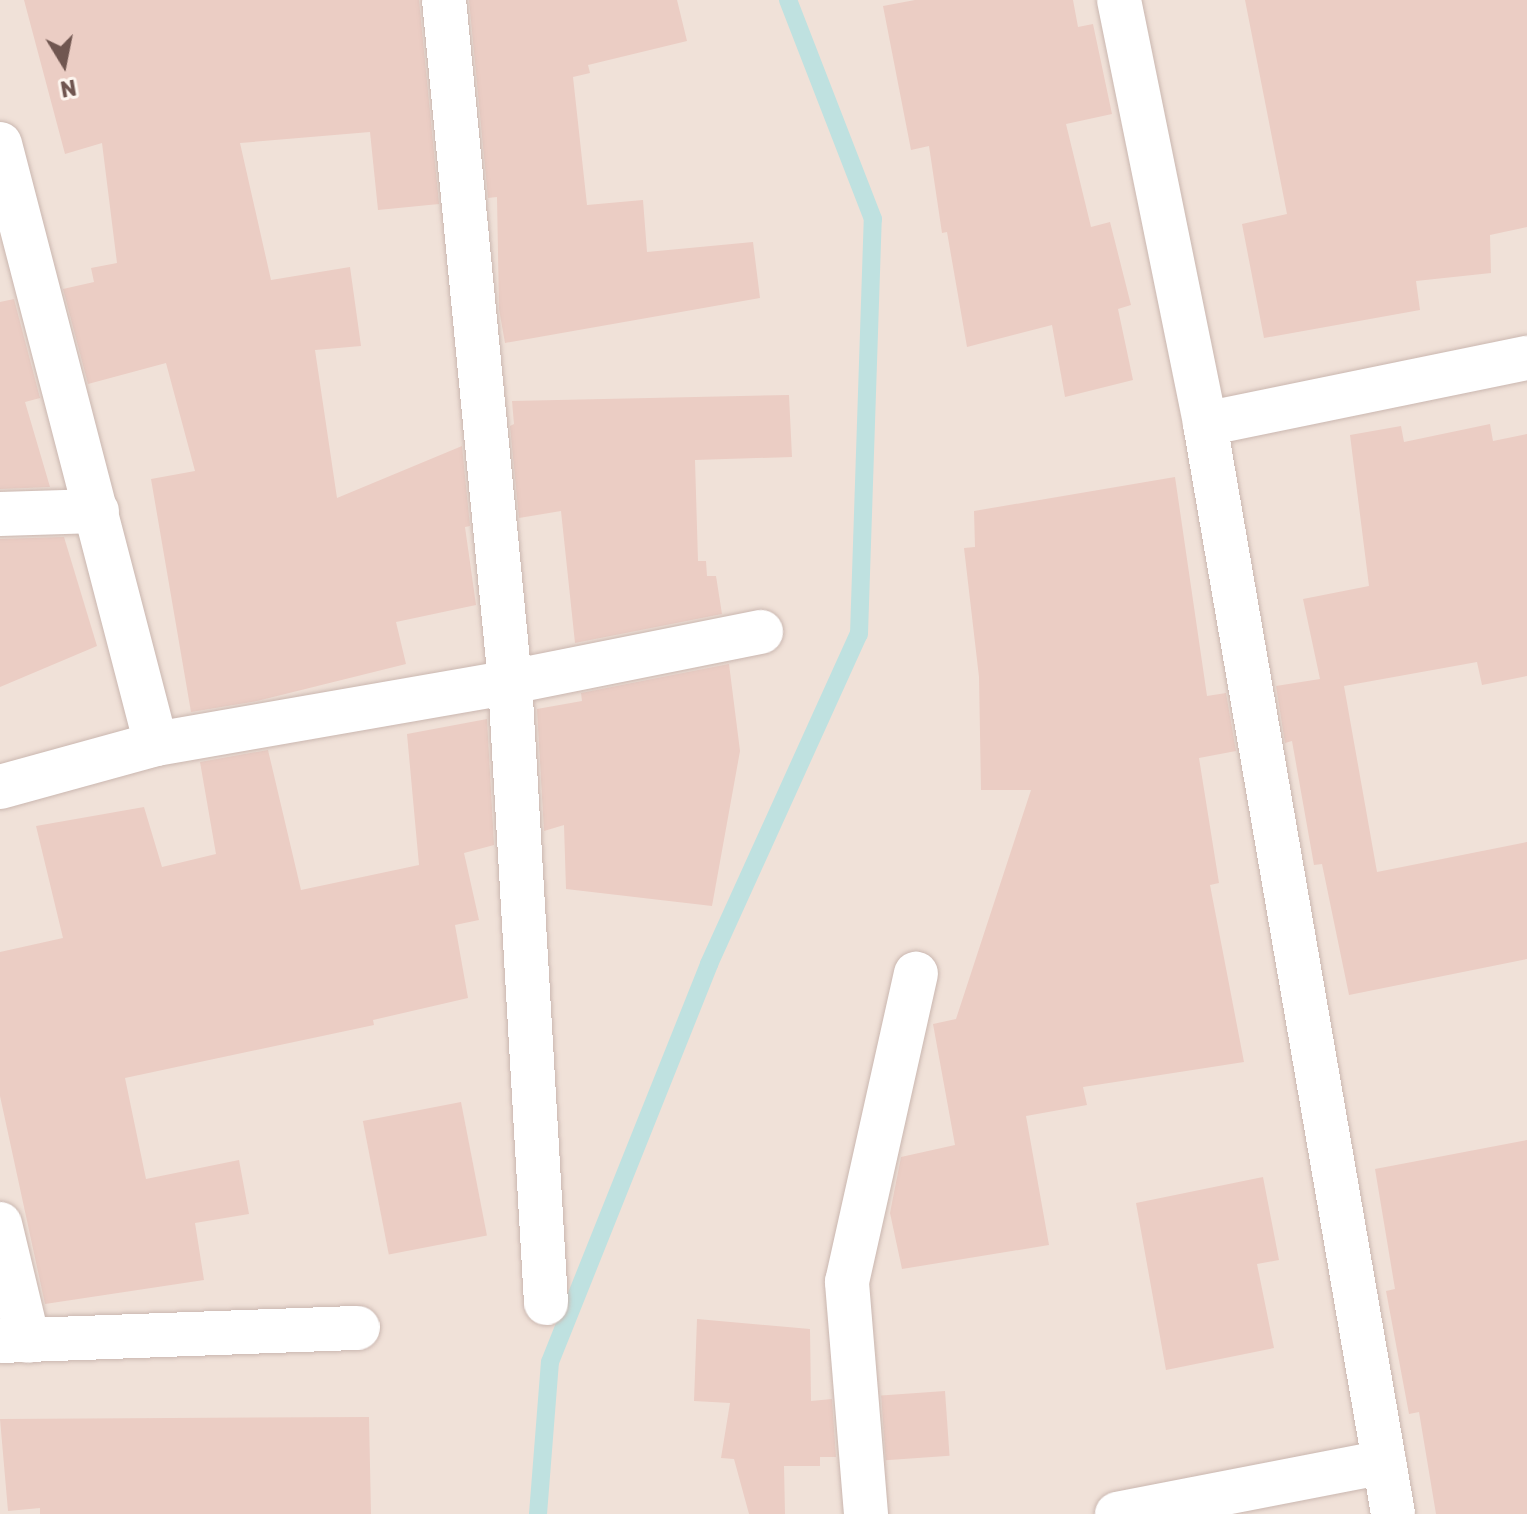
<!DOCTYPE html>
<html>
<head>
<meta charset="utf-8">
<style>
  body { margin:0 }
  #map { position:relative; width:1527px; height:1514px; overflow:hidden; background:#f9f0e8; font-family:Rubik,sans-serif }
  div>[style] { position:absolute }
  .residential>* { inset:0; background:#f0e1d8; transform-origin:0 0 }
  .stream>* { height:18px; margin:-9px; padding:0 9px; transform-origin:9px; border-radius:9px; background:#bfe1e0 }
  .building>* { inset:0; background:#ebcdc4; transform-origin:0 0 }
  .roads { filter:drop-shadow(0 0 2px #cab7b0) drop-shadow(0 0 2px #cab7b0) }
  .street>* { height:44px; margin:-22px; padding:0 22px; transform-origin:22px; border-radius:22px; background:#fff }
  span { translate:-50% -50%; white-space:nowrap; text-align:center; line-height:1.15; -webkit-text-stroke:8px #fdf5ee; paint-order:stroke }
  .north { position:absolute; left:24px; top:24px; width:80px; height:80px; -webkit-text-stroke:6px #fdf5ee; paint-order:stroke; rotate:170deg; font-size:22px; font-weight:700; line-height:32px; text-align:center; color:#705650 }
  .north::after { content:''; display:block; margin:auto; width:28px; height:36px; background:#705650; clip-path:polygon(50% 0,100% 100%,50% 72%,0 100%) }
</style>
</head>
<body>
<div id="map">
  <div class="residential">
    <i style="left:0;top:0;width:1527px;height:1514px"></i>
  </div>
  <div class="stream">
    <i style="left:538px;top:1514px;width:152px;rotate:-85.5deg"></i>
    <i style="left:550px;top:1362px;width:429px;rotate:-68.2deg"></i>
    <i style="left:709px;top:964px;width:362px;rotate:-65.6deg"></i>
    <i style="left:859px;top:634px;width:415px;rotate:-88.1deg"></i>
    <i style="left:873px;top:219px;width:235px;rotate:-111.2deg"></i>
  </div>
  <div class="building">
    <i style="clip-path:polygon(24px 0,419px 0,439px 204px,378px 210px,370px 132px,240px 143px,271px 280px,350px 267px,361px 346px,315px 350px,337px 498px,462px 446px,470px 526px,465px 527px,476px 605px,396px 622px,406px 664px,257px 701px,191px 712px,151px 479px,195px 471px,166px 363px,88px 384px,63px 289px,94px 282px,91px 268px,117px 263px,102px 143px,65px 154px)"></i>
    <i style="clip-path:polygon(469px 0,677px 0,687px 41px,588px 65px,590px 73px,573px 77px,587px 205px,643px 200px,647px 252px,753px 242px,760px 298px,505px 343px,499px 309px,497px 197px,488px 198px)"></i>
    <i style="clip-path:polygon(915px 0,1073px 0,1078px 27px,1093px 24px,1112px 114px,1066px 124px,1091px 227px,1110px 222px,1131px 305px,1118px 309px,1133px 380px,1065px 397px,1052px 325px,967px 347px,947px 232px,942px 233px,929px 146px,911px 150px,883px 6px)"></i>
    <i style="clip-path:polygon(1245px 0,1527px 0,1527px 227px,1490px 235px,1491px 273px,1416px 281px,1420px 310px,1264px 338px,1242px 224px,1287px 214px)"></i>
    <i style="clip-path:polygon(14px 299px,40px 398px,25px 402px,50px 487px,0 489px,0 302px)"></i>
    <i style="clip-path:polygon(789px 395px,792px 457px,695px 460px,698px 561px,706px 561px,707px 576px,716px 576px,722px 614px,575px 643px,561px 511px,519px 518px,510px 426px,514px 424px,512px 401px)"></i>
    <i style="clip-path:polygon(1490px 424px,1493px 441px,1527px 434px,1527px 676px,1482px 685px,1477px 662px,1344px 686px,1377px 872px,1527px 842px,1527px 959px,1349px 995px,1322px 864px,1314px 865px,1292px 741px,1285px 743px,1276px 686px,1320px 679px,1303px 599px,1369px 586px,1350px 435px,1401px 426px,1404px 442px)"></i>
    <i style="clip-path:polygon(1175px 477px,1207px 696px,1226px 693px,1236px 751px,1199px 758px,1219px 883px,1210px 885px,1244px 1062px,1083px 1087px,1087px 1105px,1026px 1116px,1049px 1245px,902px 1269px,890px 1213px,901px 1157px,955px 1145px,933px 1024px,956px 1019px,1031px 790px,981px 790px,979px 677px,964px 548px,975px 547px,974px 511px)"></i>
    <i style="clip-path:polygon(64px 537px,97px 646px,0 687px,0 539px)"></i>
    <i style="clip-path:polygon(729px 664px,740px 751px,712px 906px,566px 889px,564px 825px,544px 831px,537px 709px,582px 701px,581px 693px)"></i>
    <i style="clip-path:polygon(487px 719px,494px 845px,464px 853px,479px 920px,455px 925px,468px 998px,373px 1020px,374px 1025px,125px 1078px,146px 1179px,239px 1160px,249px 1214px,195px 1223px,204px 1280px,45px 1304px,0 1096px,0 952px,63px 938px,36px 826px,144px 807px,162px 867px,216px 854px,200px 762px,268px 750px,301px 890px,419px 865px,407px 734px)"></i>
    <i style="left:461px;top:1102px;width:136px;height:100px;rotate:79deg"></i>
    <i style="clip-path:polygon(1527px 1140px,1527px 1514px,1436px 1514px,1419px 1412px,1409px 1414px,1386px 1291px,1395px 1289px,1375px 1169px)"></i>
    <i style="clip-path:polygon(1263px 1177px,1279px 1260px,1257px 1264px,1274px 1348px,1166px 1370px,1136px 1203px)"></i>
    <i style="clip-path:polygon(697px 1319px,810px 1329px,811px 1401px,832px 1399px,836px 1457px,820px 1457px,820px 1466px,784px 1466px,785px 1514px,749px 1514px,734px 1459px,721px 1458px,730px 1403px,694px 1401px)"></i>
    <i style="left:945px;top:1391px;width:65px;height:64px;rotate:86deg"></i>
    <i style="clip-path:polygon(369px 1417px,371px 1514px,40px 1514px,40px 1508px,8px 1511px,0 1419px)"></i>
  </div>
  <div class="roads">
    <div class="street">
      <i style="left:444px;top:0;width:685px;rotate:84.47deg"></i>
      <i style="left:510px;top:682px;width:622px;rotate:86.68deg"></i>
      <i style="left:1119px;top:0;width:433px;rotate:78.5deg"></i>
      <i style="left:1205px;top:424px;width:1106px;rotate:80.21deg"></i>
      <i style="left:0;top:144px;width:620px;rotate:75.43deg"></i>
      <i style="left:1205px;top:424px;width:329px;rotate:-11.6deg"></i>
      <i style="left:0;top:514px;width:97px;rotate:-1.8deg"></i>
      <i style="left:0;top:787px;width:162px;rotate:-15.4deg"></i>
      <i style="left:156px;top:744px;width:359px;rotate:-9.9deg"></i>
      <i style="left:510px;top:682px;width:256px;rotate:-11.3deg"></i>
      <i style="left:0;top:1224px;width:120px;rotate:76.5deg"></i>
      <i style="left:0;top:1341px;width:358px;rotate:-2.1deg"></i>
      <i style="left:866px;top:1514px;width:233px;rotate:-94.7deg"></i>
      <i style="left:847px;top:1282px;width:316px;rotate:-77.4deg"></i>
      <i style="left:1117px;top:1514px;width:272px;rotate:-11deg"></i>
    </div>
  </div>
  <div class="north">N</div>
</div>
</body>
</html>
